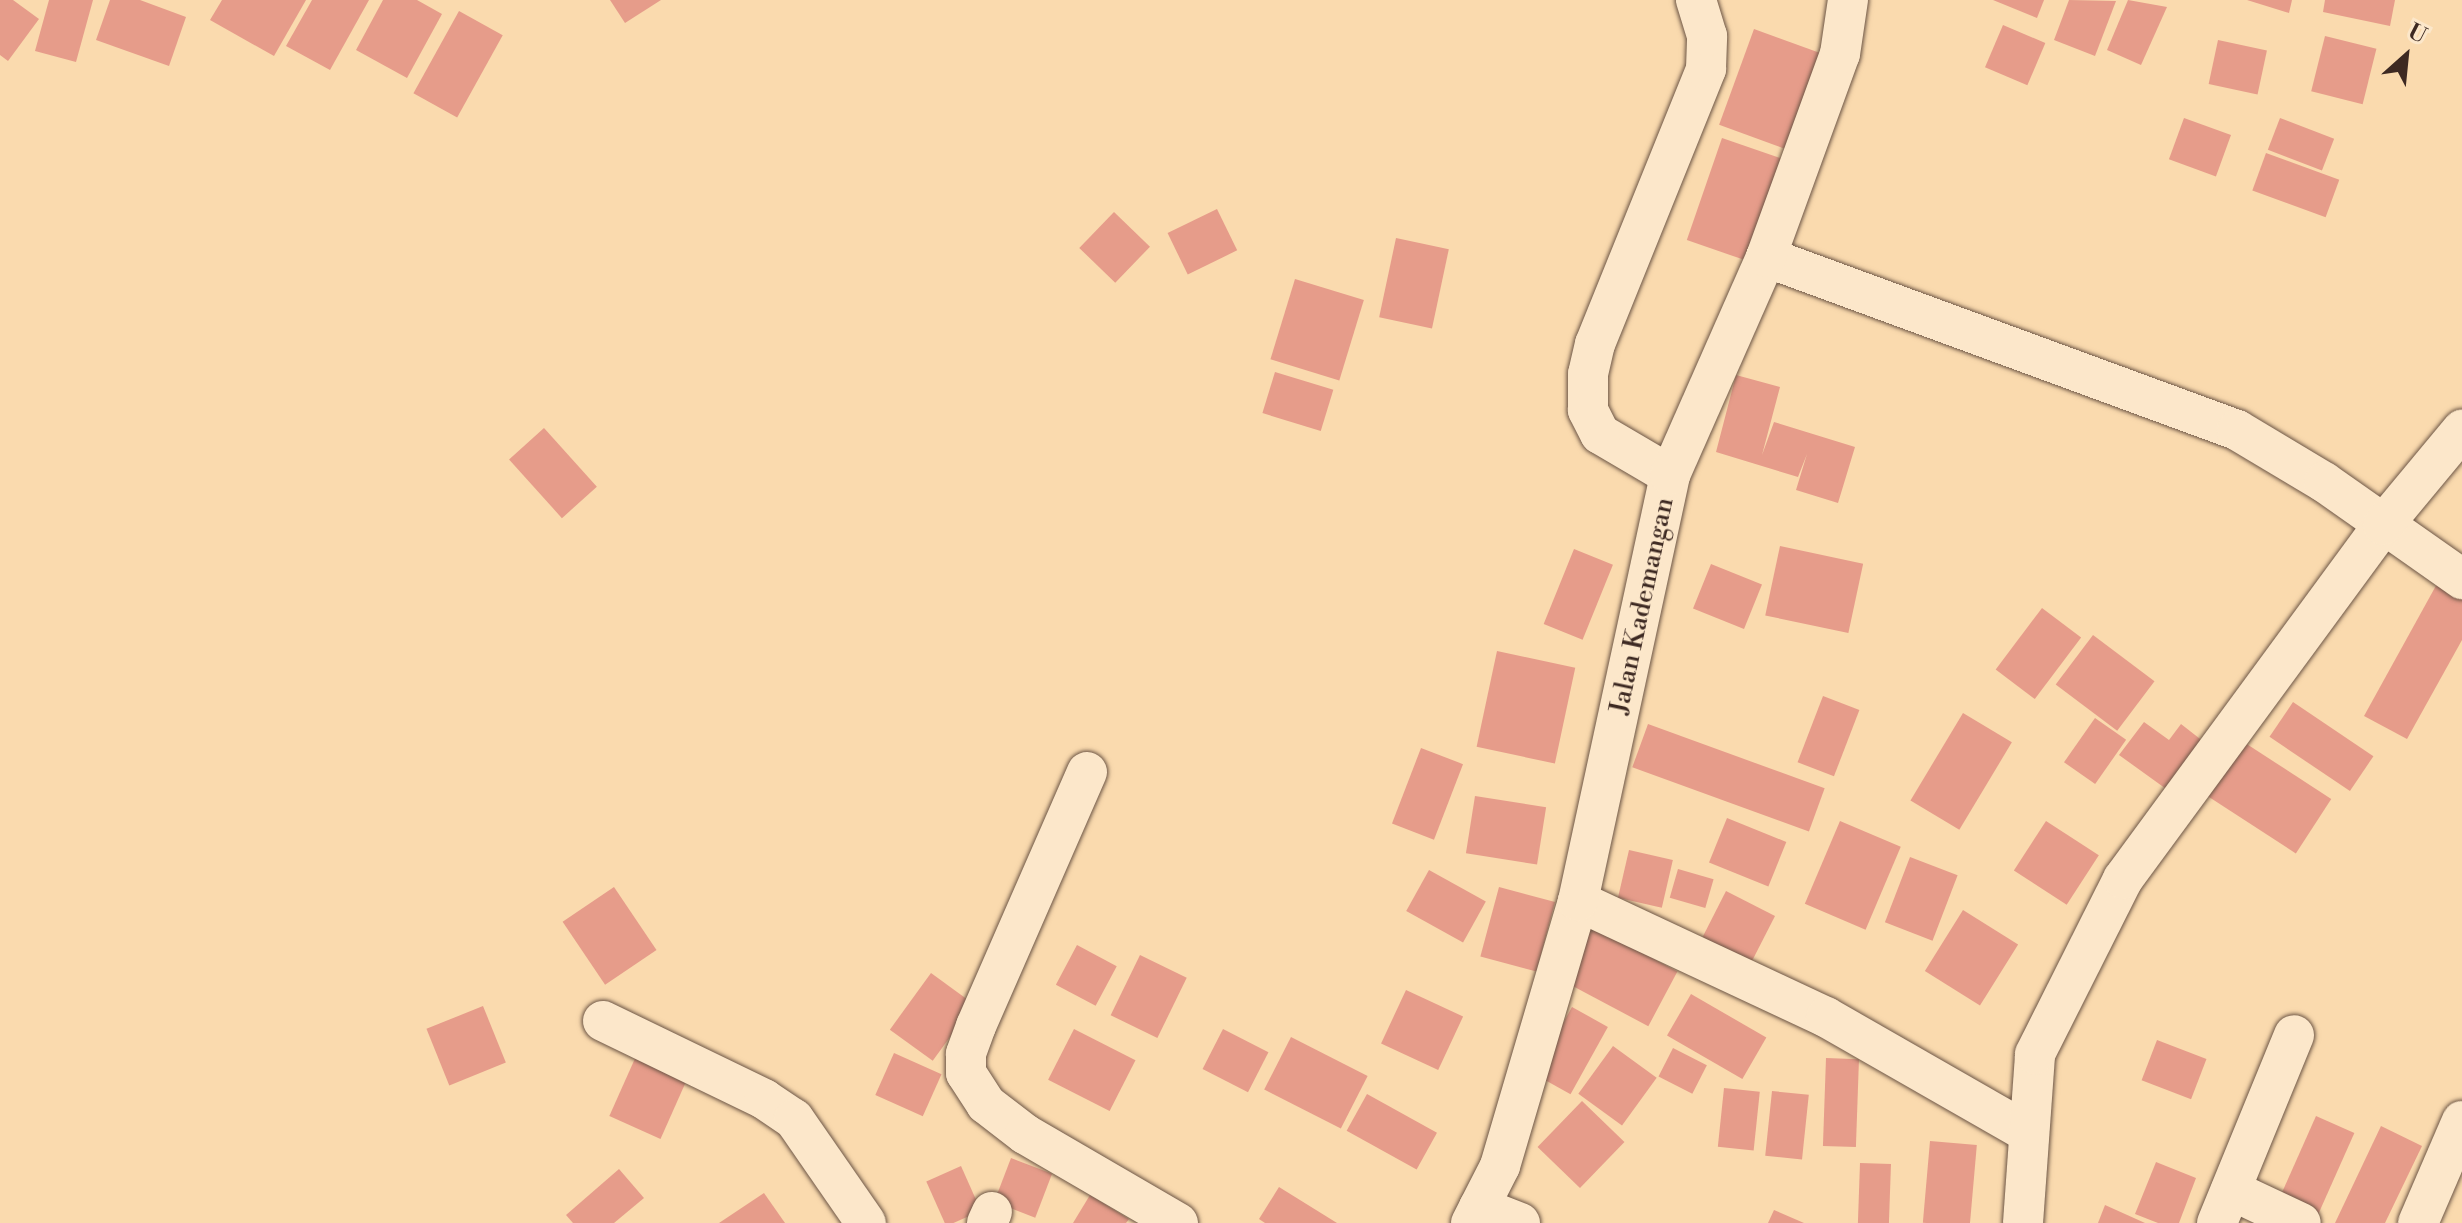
<!DOCTYPE html>
<html>
<head>
<meta charset="utf-8">
<style>
  body { margin:0 }
  #map { position:relative; width:2462px; height:1223px; overflow:hidden; background:#fadaae; font-family:"Libre Bodoni",serif }
  div>[style] { position:absolute }
  .building>* { inset:0; background:#e69c8a; transform-origin:0 0 }
  .roads { filter:drop-shadow(0 0 2px #6c5545) drop-shadow(0 0 2px #6c5545) }
  .street>* { height:40px; margin:-20px; padding:0 20px; transform-origin:20px; border-radius:20px; background:#fce7ca }
  span { translate:-50% -50%; white-space:nowrap; text-align:center; line-height:1.15; -webkit-text-stroke:6px #fce7ca; paint-order:stroke }
  .street-label { font-size:26px; color:#3d2922 }
  .north { position:absolute; left:2366px; top:16px; width:80px; height:80px; -webkit-text-stroke:6px #fce7ca; paint-order:stroke; rotate:27deg; font-size:22px; font-weight:700; line-height:32px; text-align:center; color:#3d2922 }
  .north::after { content:''; display:block; margin:auto; width:28px; height:36px; background:#3d2922; clip-path:polygon(50% 0,100% 100%,50% 72%,0 100%) }
</style>
</head>
<body>
<div id="map">
  <div class="building">
    <i style="clip-path:polygon(0 0,13px 0,39px 19px,8px 61px,0 55px)"></i>
    <i style="clip-path:polygon(49px 0,93px 0,76px 62px,35px 51px)"></i>
    <i style="clip-path:polygon(110px 0,140px 0,186px 17px,169px 66px,96px 40px)"></i>
    <i style="clip-path:polygon(222px 0,306px 0,274px 56px,210px 20px)"></i>
    <i style="clip-path:polygon(312px 0,369px 0,330px 70px,286px 46px)"></i>
    <i style="clip-path:polygon(383px 0,417px 0,442px 14px,407px 78px,356px 50px)"></i>
    <i style="clip-path:polygon(610px 0,661px 0,625px 23px)"></i>
    <i style="clip-path:polygon(1993px 0,2044px 0,2037px 18px)"></i>
    <i style="clip-path:polygon(2069px 0,2116px 1px,2095px 56px,2054px 40px)"></i>
    <i style="clip-path:polygon(2128px 0,2167px 7px,2141px 65px,2107px 50px)"></i>
    <i style="clip-path:polygon(2247px 0,2292px 0,2289px 13px)"></i>
    <i style="clip-path:polygon(2325px 0,2395px 0,2390px 26px,2323px 12px)"></i>
    <i style="left:459px;top:11px;width:50px;height:94px;rotate:29deg"></i>
    <i style="left:2003px;top:25px;width:46px;height:46px;rotate:23deg"></i>
    <i style="left:1754px;top:29px;width:74px;height:102px;rotate:20deg"></i>
    <i style="left:2325px;top:36px;width:53px;height:57px;rotate:14deg"></i>
    <i style="left:2218px;top:40px;width:50px;height:45px;rotate:12deg"></i>
    <i style="left:2184px;top:118px;width:50px;height:44px;rotate:20deg"></i>
    <i style="left:2280px;top:118px;width:58px;height:34px;rotate:21deg"></i>
    <i style="left:1722px;top:138px;width:69px;height:108px;rotate:19deg"></i>
    <i style="left:2266px;top:153px;width:78px;height:40px;rotate:20deg"></i>
    <i style="left:1217px;top:209px;width:46px;height:55px;rotate:64deg"></i>
    <i style="left:1114px;top:212px;width:50px;height:50px;rotate:44deg"></i>
    <i style="left:1396px;top:238px;width:54px;height:81px;rotate:12deg"></i>
    <i style="left:1295px;top:279px;width:72px;height:84px;rotate:17deg"></i>
    <i style="left:1275px;top:372px;width:61px;height:43px;rotate:17deg"></i>
    <i style="clip-path:polygon(1736px 375px,1780px 387px,1762px 455px,1774px 422px,1855px 447px,1838px 503px,1796px 490px,1807px 454px,1798px 477px,1716px 452px)"></i>
    <i style="left:544px;top:428px;width:79px;height:47px;rotate:48deg"></i>
    <i style="left:1780px;top:546px;width:85px;height:71px;rotate:12deg"></i>
    <i style="left:1574px;top:549px;width:42px;height:81px;rotate:22deg"></i>
    <i style="left:1711px;top:564px;width:55px;height:48px;rotate:22deg"></i>
    <i style="clip-path:polygon(2438px 582px,2462px 596px,2462px 640px,2407px 739px,2364px 716px)"></i>
    <i style="left:2042px;top:608px;width:49px;height:77px;rotate:37deg"></i>
    <i style="left:2093px;top:635px;width:77px;height:62px;rotate:37deg"></i>
    <i style="left:1497px;top:651px;width:80px;height:98px;rotate:12deg"></i>
    <i style="left:1823px;top:696px;width:39px;height:71px;rotate:21deg"></i>
    <i style="left:2293px;top:702px;width:97px;height:42px;rotate:34deg"></i>
    <i style="left:1963px;top:713px;width:57px;height:102px;rotate:31deg"></i>
    <i style="left:2095px;top:718px;width:38px;height:54px;rotate:35deg"></i>
    <i style="clip-path:polygon(2144px 722px,2169px 740px,2181px 724px,2204px 742px,2169px 791px,2119px 755px)"></i>
    <i style="left:1648px;top:724px;width:188px;height:46px;rotate:20deg"></i>
    <i style="left:2239px;top:739px;width:110px;height:65px;rotate:33deg"></i>
    <i style="left:1421px;top:748px;width:45px;height:81px;rotate:21deg"></i>
    <i style="left:1475px;top:796px;width:72px;height:58px;rotate:9deg"></i>
    <i style="left:1727px;top:818px;width:64px;height:48px;rotate:22deg"></i>
    <i style="left:1840px;top:821px;width:66px;height:90px;rotate:23deg"></i>
    <i style="left:2046px;top:821px;width:63px;height:59px;rotate:33deg"></i>
    <i style="left:1629px;top:850px;width:45px;height:49px;rotate:13deg"></i>
    <i style="left:1910px;top:857px;width:51px;height:70px;rotate:21deg"></i>
    <i style="left:1678px;top:869px;width:37px;height:30px;rotate:16deg"></i>
    <i style="left:1429px;top:870px;width:65px;height:47px;rotate:29deg"></i>
    <i style="left:614px;top:887px;width:76px;height:62px;rotate:56deg"></i>
    <i style="left:1499px;top:887px;width:58px;height:72px;rotate:15deg"></i>
    <i style="left:1726px;top:891px;width:55px;height:56px;rotate:27deg"></i>
    <i style="left:1963px;top:910px;width:65px;height:72px;rotate:32deg"></i>
    <i style="left:1590px;top:925px;width:99px;height:62px;rotate:28deg"></i>
    <i style="left:1077px;top:945px;width:45px;height:45px;rotate:28deg"></i>
    <i style="left:1140px;top:955px;width:52px;height:67px;rotate:26deg"></i>
    <i style="left:931px;top:973px;width:53px;height:70px;rotate:36deg"></i>
    <i style="left:1406px;top:990px;width:63px;height:59px;rotate:25deg"></i>
    <i style="left:1691px;top:994px;width:87px;height:48px;rotate:30deg"></i>
    <i style="left:483px;top:1006px;width:61px;height:61px;rotate:68deg"></i>
    <i style="left:1572px;top:1007px;width:41px;height:77px;rotate:29deg"></i>
    <i style="left:1074px;top:1029px;width:69px;height:57px;rotate:27deg"></i>
    <i style="left:1223px;top:1029px;width:51px;height:45px;rotate:27deg"></i>
    <i style="left:1291px;top:1037px;width:86px;height:59px;rotate:27deg"></i>
    <i style="left:2157px;top:1040px;width:53px;height:43px;rotate:21deg"></i>
    <i style="left:1613px;top:1046px;width:54px;height:59px;rotate:36deg"></i>
    <i style="left:1673px;top:1048px;width:38px;height:32px;rotate:27deg"></i>
    <i style="left:894px;top:1053px;width:52px;height:46px;rotate:24deg"></i>
    <i style="left:637px;top:1054px;width:56px;height:68px;rotate:24deg"></i>
    <i style="left:1826px;top:1058px;width:33px;height:88px;rotate:2deg"></i>
    <i style="left:1724px;top:1088px;width:36px;height:59px;rotate:6deg"></i>
    <i style="left:1772px;top:1091px;width:37px;height:65px;rotate:6deg"></i>
    <i style="left:1367px;top:1094px;width:80px;height:42px;rotate:29deg"></i>
    <i style="left:1582px;top:1101px;width:59px;height:64px;rotate:44deg"></i>
    <i style="left:2316px;top:1116px;width:42px;height:93px;rotate:24deg"></i>
    <i style="clip-path:polygon(2381px 1126px,2422px 1146px,2385px 1223px,2335px 1223px)"></i>
    <i style="left:1930px;top:1141px;width:47px;height:82px;rotate:5deg"></i>
    <i style="left:1011px;top:1158px;width:44px;height:47px;rotate:21deg"></i>
    <i style="clip-path:polygon(2156px 1162px,2196px 1178px,2179px 1223px,2158px 1223px,2135px 1214px)"></i>
    <i style="left:1860px;top:1163px;width:31px;height:60px;rotate:2deg"></i>
    <i style="left:961px;top:1166px;width:49px;height:38px;rotate:66deg"></i>
    <i style="clip-path:polygon(619px 1169px,644px 1198px,614px 1223px,573px 1223px,566px 1215px)"></i>
    <i style="clip-path:polygon(1279px 1187px,1337px 1223px,1265px 1223px,1259px 1219px)"></i>
    <i style="clip-path:polygon(764px 1193px,785px 1223px,719px 1223px)"></i>
    <i style="clip-path:polygon(1090px 1195px,1129px 1219px,1126px 1223px,1073px 1223px)"></i>
    <i style="clip-path:polygon(2105px 1205px,2145px 1223px,2098px 1223px)"></i>
    <i style="clip-path:polygon(1774px 1210px,1804px 1223px,1768px 1223px)"></i>
  </div>
  <div class="roads">
    <div class="street">
      <i style="left:1766px;top:257px;width:502px;rotate:20.17deg"></i>
      <i style="left:2237px;top:430px;width:101px;rotate:30.9deg"></i>
      <i style="left:2324px;top:482px;width:169px;rotate:35.1deg"></i>
      <i style="left:1670px;top:475px;width:81px;rotate:-149.6deg"></i>
      <i style="left:1600px;top:434px;width:27px;rotate:-117deg"></i>
      <i style="left:1588px;top:410px;width:36px;rotate:-90deg"></i>
      <i style="left:1588px;top:374px;width:31px;rotate:-77deg"></i>
      <i style="left:1595px;top:344px;width:297px;rotate:-68deg"></i>
      <i style="left:1706px;top:69px;width:33px;rotate:-88deg"></i>
      <i style="left:1707px;top:36px;width:38px;rotate:-107deg"></i>
      <i style="left:1087px;top:772px;width:277px;rotate:113.6deg"></i>
      <i style="left:976px;top:1026px;width:30px;rotate:110deg"></i>
      <i style="left:966px;top:1054px;width:19px;rotate:90deg"></i>
      <i style="left:966px;top:1073px;width:37px;rotate:57deg"></i>
      <i style="left:986px;top:1104px;width:49px;rotate:37.6deg"></i>
      <i style="left:1025px;top:1134px;width:177px;rotate:30.2deg"></i>
      <i style="left:1578px;top:901px;width:274px;rotate:25.1deg"></i>
      <i style="left:1826px;top:1017px;width:232px;rotate:29.8deg"></i>
      <i style="left:603px;top:1021px;width:179px;rotate:25.8deg"></i>
      <i style="left:764px;top:1099px;width:36px;rotate:34deg"></i>
      <i style="left:794px;top:1119px;width:126px;rotate:55.3deg"></i>
      <i style="left:2231px;top:1190px;width:77px;rotate:25.2deg"></i>
      <i style="left:1479px;top:1207px;width:44px;rotate:21.3deg"></i>
      <i style="left:987px;top:1223px;width:12px;rotate:-66deg"></i>
      <i style="left:1471px;top:1223px;width:64px;rotate:-63deg"></i>
      <i style="left:1500px;top:1166px;width:276px;rotate:-73.6deg"></i>
      <i style="left:1578px;top:901px;width:436px;rotate:-77.8deg"></i>
      <i style="left:1670px;top:475px;width:238px;rotate:-66.2deg"></i>
      <i style="left:1766px;top:257px;width:216px;rotate:-70deg"></i>
      <i style="left:1840px;top:54px;width:55px;rotate:-81.6deg"></i>
      <i style="left:2023px;top:1223px;width:169px;rotate:-85.9deg"></i>
      <i style="left:2035px;top:1054px;width:196px;rotate:-63.3deg"></i>
      <i style="left:2123px;top:879px;width:439px;rotate:-53.7deg"></i>
      <i style="left:2383px;top:525px;width:124px;rotate:-50.3deg"></i>
      <i style="left:2217px;top:1223px;width:203px;rotate:-67.7deg"></i>
      <i style="left:2418px;top:1223px;width:111px;rotate:-66.7deg"></i>
    </div>
  </div>
  <div class="street-label">
    <span style="left:1643px;top:606px;rotate:-78deg">Jalan Kademangan</span>
  </div>
  <div class="north">U</div>
</div>
</body>
</html>
